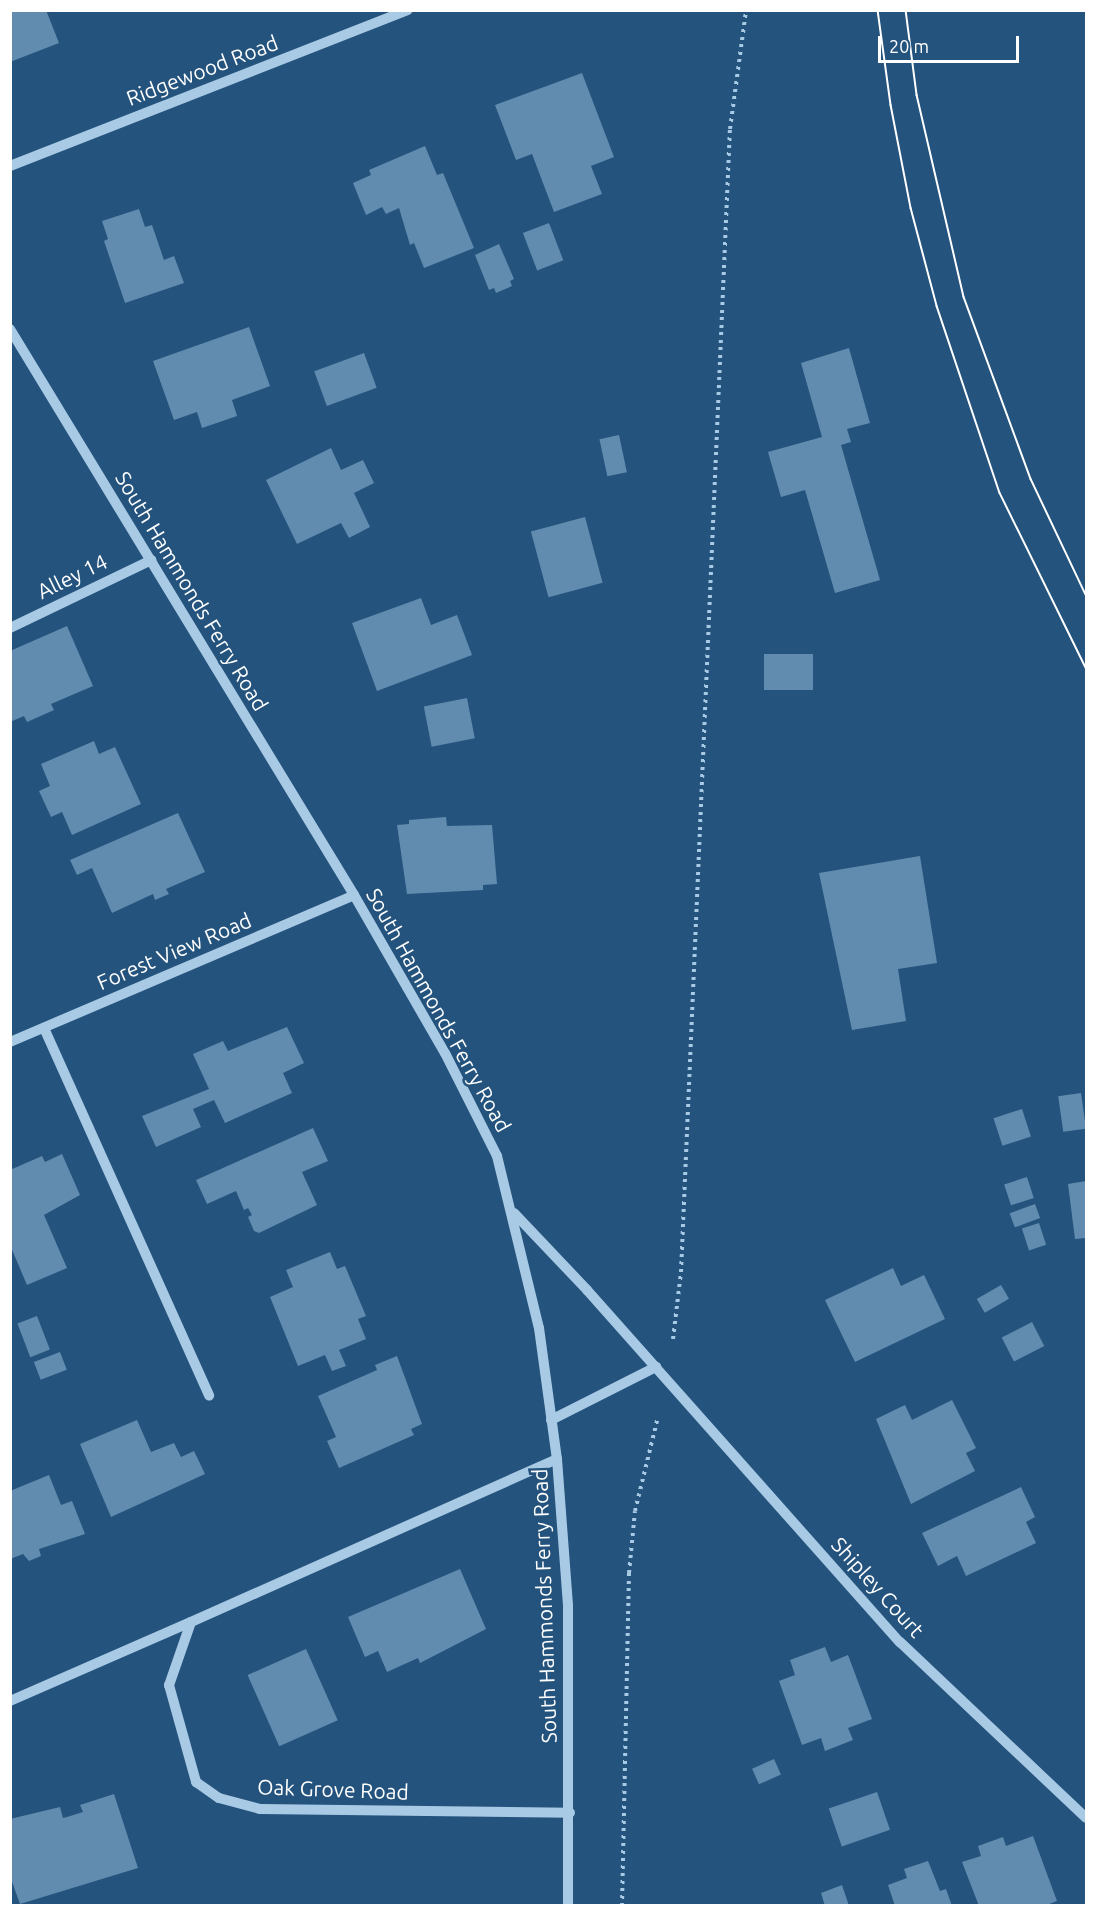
<!DOCTYPE html>
<html>
<head>
<meta charset="utf-8">
<style>
  body { margin:0 }
  #map { position:relative; width:1097px; height:1916px; overflow:hidden; background:#24537d; font-family:Ubuntu,sans-serif }
  div>[style] { position:absolute }
  .building>* { inset:0; background:#618caf; transform-origin:0 0 }
  .path>* { height:4px; margin-top:-2px; transform-origin:0; background:repeating-linear-gradient(90deg,#a9cae5 0 3px,transparent 0 7.5px) }
  .minor>* { height:10px; margin:-5px; padding:0 5px; transform-origin:5px; border-radius:5px; background:#a9cae5 }
  .tram>* { height:1.5px; margin:-0.75px; padding:0 0.75px; transform-origin:0.75px; border-radius:0.75px; background:#fff }
  span { translate:-50% -50%; white-space:nowrap; text-align:center; line-height:1.15; -webkit-text-stroke:5px #24537d; paint-order:stroke }
  .street-label { font-size:21px; color:#fff }
  .frame { position:absolute; inset:0; border:12px solid #fff; pointer-events:none }
  .scale { position:absolute; left:878px; top:36px; width:141px; height:27px; box-sizing:border-box; border:3px solid #fff; border-top:0; padding-left:8px; font-size:18px; line-height:21px; white-space:nowrap; color:#fff; -webkit-text-stroke:4px #24537d; paint-order:stroke }
</style>
</head>
<body>
<div id="map">
  <div class="building">
    <i style="clip-path:polygon(10px 10px,46px 10px,59px 43px,10px 62px)"></i>
    <i style="clip-path:polygon(582px 73px,614px 157px,591px 166px,602px 194px,554px 212px,532px 154px,516px 160px,495px 105px)"></i>
    <i style="clip-path:polygon(425px 146px,437px 175px,443px 173px,474px 248px,424px 268px,414px 243px,410px 245px,399px 208px,386px 214px,382px 207px,366px 215px,353px 183px,371px 175px,369px 170px)"></i>
    <i style="clip-path:polygon(139px 209px,145px 227px,152px 225px,164px 260px,174px 256px,184px 283px,125px 303px,104px 241px,108px 239px,102px 221px)"></i>
    <i style="left:549px;top:223px;width:40px;height:28px;rotate:69deg"></i>
    <i style="clip-path:polygon(499px 244px,514px 279px,510px 281px,512px 286px,496px 293px,494px 288px,489px 290px,475px 255px)"></i>
    <i style="clip-path:polygon(249px 327px,270px 386px,232px 400px,237px 416px,202px 428px,197px 412px,174px 420px,153px 361px)"></i>
    <i style="clip-path:polygon(849px 348px,870px 423px,847px 429px,851px 442px,841px 445px,880px 580px,835px 593px,805px 490px,781px 497px,768px 452px,822px 437px,801px 363px)"></i>
    <i style="left:364px;top:353px;width:37px;height:53px;rotate:70deg"></i>
    <i style="left:619px;top:435px;width:38px;height:20px;rotate:78deg"></i>
    <i style="clip-path:polygon(331px 448px,341px 470px,363px 460px,374px 483px,354px 493px,370px 527px,349px 538px,341px 523px,297px 544px,266px 480px)"></i>
    <i style="left:585px;top:517px;width:68px;height:56px;rotate:75deg"></i>
    <i style="clip-path:polygon(421px 598px,431px 625px,457px 615px,472px 655px,377px 691px,352px 623px)"></i>
    <i style="clip-path:polygon(67px 626px,93px 686px,51px 704px,54px 710px,27px 722px,24px 716px,10px 722px,10px 651px)"></i>
    <i style="left:764px;top:654px;width:49px;height:36px"></i>
    <i style="left:467px;top:698px;width:41px;height:44px;rotate:79deg"></i>
    <i style="clip-path:polygon(94px 741px,99px 754px,115px 747px,141px 804px,72px 835px,62px 812px,51px 817px,39px 791px,50px 786px,41px 764px)"></i>
    <i style="clip-path:polygon(178px 813px,205px 872px,166px 889px,169px 894px,155px 900px,153px 894px,112px 913px,92px 868px,77px 875px,70px 860px)"></i>
    <i style="clip-path:polygon(446px 817px,447px 826px,492px 825px,497px 884px,483px 885px,483px 890px,407px 894px,397px 825px,409px 824px,409px 820px)"></i>
    <i style="clip-path:polygon(920px 856px,937px 963px,898px 969px,906px 1021px,852px 1030px,819px 873px)"></i>
    <i style="clip-path:polygon(287px 1027px,304px 1063px,283px 1073px,292px 1093px,225px 1123px,214px 1100px,193px 1109px,201px 1127px,156px 1147px,142px 1116px,209px 1089px,193px 1054px,223px 1041px,228px 1051px)"></i>
    <i style="left:1081px;top:1093px;width:36px;height:23px;rotate:82deg"></i>
    <i style="left:1022px;top:1109px;width:29px;height:30px;rotate:72deg"></i>
    <i style="clip-path:polygon(313px 1128px,328px 1161px,302px 1172px,317px 1205px,259px 1233px,254px 1231px,248px 1217px,252px 1215px,248px 1208px,244px 1210px,236px 1191px,207px 1204px,196px 1180px)"></i>
    <i style="clip-path:polygon(62px 1154px,80px 1195px,44px 1215px,67px 1268px,27px 1285px,10px 1245px,10px 1170px,42px 1156px,45px 1162px)"></i>
    <i style="left:1027px;top:1177px;width:22px;height:24px;rotate:72deg"></i>
    <i style="clip-path:polygon(1086px 1181px,1086px 1238px,1075px 1239px,1068px 1184px)"></i>
    <i style="left:1035px;top:1204px;width:15px;height:27px;rotate:70deg"></i>
    <i style="left:1039px;top:1223px;width:23px;height:18px;rotate:72deg"></i>
    <i style="clip-path:polygon(330px 1252px,337px 1269px,345px 1266px,366px 1316px,358px 1319px,366px 1339px,339px 1350px,346px 1366px,332px 1371px,325px 1355px,298px 1366px,270px 1297px,293px 1287px,286px 1270px)"></i>
    <i style="clip-path:polygon(893px 1268px,901px 1286px,924px 1275px,945px 1319px,855px 1362px,825px 1300px)"></i>
    <i style="left:1001px;top:1285px;width:16px;height:28px;rotate:60deg"></i>
    <i style="left:37px;top:1316px;width:36px;height:21px;rotate:69deg"></i>
    <i style="left:1032px;top:1322px;width:27px;height:34px;rotate:63deg"></i>
    <i style="left:60px;top:1352px;width:19px;height:28px;rotate:69deg"></i>
    <i style="clip-path:polygon(397px 1356px,422px 1424px,411px 1429px,414px 1435px,339px 1468px,327px 1441px,336px 1437px,318px 1396px,377px 1370px,375px 1365px)"></i>
    <i style="clip-path:polygon(952px 1400px,976px 1448px,966px 1453px,975px 1471px,911px 1504px,876px 1419px,905px 1405px,912px 1420px)"></i>
    <i style="clip-path:polygon(137px 1420px,151px 1452px,174px 1443px,181px 1457px,194px 1451px,205px 1474px,111px 1517px,80px 1444px)"></i>
    <i style="clip-path:polygon(49px 1475px,61px 1505px,72px 1501px,85px 1534px,39px 1549px,41px 1556px,29px 1561px,23px 1554px,10px 1559px,10px 1491px)"></i>
    <i style="clip-path:polygon(1021px 1487px,1035px 1517px,1026px 1522px,1036px 1543px,966px 1576px,957px 1556px,938px 1566px,922px 1533px)"></i>
    <i style="clip-path:polygon(460px 1569px,486px 1629px,420px 1663px,418px 1658px,387px 1672px,378px 1651px,365px 1657px,348px 1617px)"></i>
    <i style="clip-path:polygon(825px 1647px,831px 1662px,848px 1655px,872px 1719px,848px 1728px,853px 1740px,825px 1751px,821px 1738px,802px 1745px,779px 1681px,795px 1675px,790px 1660px)"></i>
    <i style="left:306px;top:1649px;width:78px;height:64px;rotate:66deg"></i>
    <i style="left:774px;top:1759px;width:17px;height:24px;rotate:66deg"></i>
    <i style="left:877px;top:1792px;width:40px;height:51px;rotate:71deg"></i>
    <i style="clip-path:polygon(114px 1794px,138px 1868px,20px 1904px,10px 1876px,10px 1819px,60px 1807px,63px 1818px,67px 1817px,83px 1812px,80px 1805px)"></i>
    <i style="clip-path:polygon(1033px 1836px,1057px 1901px,1044px 1906px,979px 1906px,962px 1862px,981px 1856px,978px 1846px,1003px 1837px,1006px 1846px)"></i>
    <i style="clip-path:polygon(928px 1861px,940px 1891px,946px 1889px,952px 1906px,895px 1906px,888px 1885px,907px 1878px,904px 1869px)"></i>
    <i style="clip-path:polygon(842px 1885px,849px 1906px,825px 1906px,821px 1893px)"></i>
  </div>
  <div class="path">
    <i style="left:673px;top:1339px;width:67px;rotate:-83.2deg"></i>
    <i style="left:681px;top:1272px;width:1144px;rotate:-87.55deg"></i>
    <i style="left:730px;top:129px;width:120px;rotate:-82.3deg"></i>
    <i style="left:622px;top:1906px;width:333px;rotate:-88.8deg"></i>
    <i style="left:629px;top:1573px;width:62px;rotate:-84.5deg"></i>
    <i style="left:635px;top:1511px;width:97px;rotate:-76.3deg"></i>
  </div>
  <div class="minor">
    <i style="left:10px;top:166px;width:427px;rotate:-21.4deg"></i>
    <i style="left:10px;top:329px;width:662px;rotate:58.71deg"></i>
    <i style="left:354px;top:895px;width:182px;rotate:60.1deg"></i>
    <i style="left:445px;top:1053px;width:115px;rotate:63.2deg"></i>
    <i style="left:497px;top:1156px;width:177px;rotate:76.3deg"></i>
    <i style="left:539px;top:1328px;width:132px;rotate:82.2deg"></i>
    <i style="left:557px;top:1459px;width:146px;rotate:85.7deg"></i>
    <i style="left:568px;top:1605px;width:301px;rotate:90deg"></i>
    <i style="left:10px;top:628px;width:157px;rotate:-25.7deg"></i>
    <i style="left:44px;top:1028px;width:403px;rotate:65.8deg"></i>
    <i style="left:10px;top:1042px;width:374px;rotate:-23.1deg"></i>
    <i style="left:514px;top:1213px;width:106px;rotate:46.5deg"></i>
    <i style="left:587px;top:1290px;width:471px;rotate:48.4deg"></i>
    <i style="left:900px;top:1642px;width:256px;rotate:43.4deg"></i>
    <i style="left:551px;top:1420px;width:118px;rotate:-26.8deg"></i>
    <i style="left:557px;top:1459px;width:401px;rotate:156deg"></i>
    <i style="left:191px;top:1622px;width:67px;rotate:109.2deg"></i>
    <i style="left:169px;top:1685px;width:101px;rotate:74.4deg"></i>
    <i style="left:196px;top:1782px;width:28px;rotate:35deg"></i>
    <i style="left:219px;top:1798px;width:42px;rotate:15deg"></i>
    <i style="left:260px;top:1809px;width:310px;rotate:0.7deg"></i>
    <i style="left:10px;top:1701px;width:197px;rotate:-23.6deg"></i>
  </div>
  <div class="tram">
    <i style="left:878px;top:10px;width:96px;rotate:82.2deg"></i>
    <i style="left:891px;top:105px;width:105px;rotate:79deg"></i>
    <i style="left:911px;top:208px;width:101px;rotate:75.1deg"></i>
    <i style="left:937px;top:306px;width:197px;rotate:71.4deg"></i>
    <i style="left:1000px;top:493px;width:195px;rotate:63.8deg"></i>
    <i style="left:906px;top:10px;width:86px;rotate:82.6deg"></i>
    <i style="left:917px;top:95px;width:207px;rotate:76.9deg"></i>
    <i style="left:964px;top:297px;width:194px;rotate:69.8deg"></i>
    <i style="left:1031px;top:479px;width:128px;rotate:64.6deg"></i>
  </div>
  <div class="street-label">
    <span style="left:202px;top:70px;rotate:-21deg">Ridgewood Road</span>
    <span style="left:72px;top:576px;rotate:-26deg">Alley 14</span>
    <span style="left:192px;top:591px;rotate:59deg">South Hammonds Ferry Road</span>
    <span style="left:174px;top:951px;rotate:-23deg">Forest View Road</span>
    <span style="left:439px;top:1010px;rotate:61deg">South Hammonds Ferry Road</span>
    <span style="left:878px;top:1587px;rotate:48deg">Shipley Court</span>
    <span style="left:544px;top:1606px;rotate:-92deg">South Hammonds Ferry Road</span>
    <span style="left:333px;top:1789px;rotate:2deg">Oak Grove Road</span>
  </div>
  <div class="frame"></div>
  <div class="scale">20 m</div>
</div>
</body>
</html>
